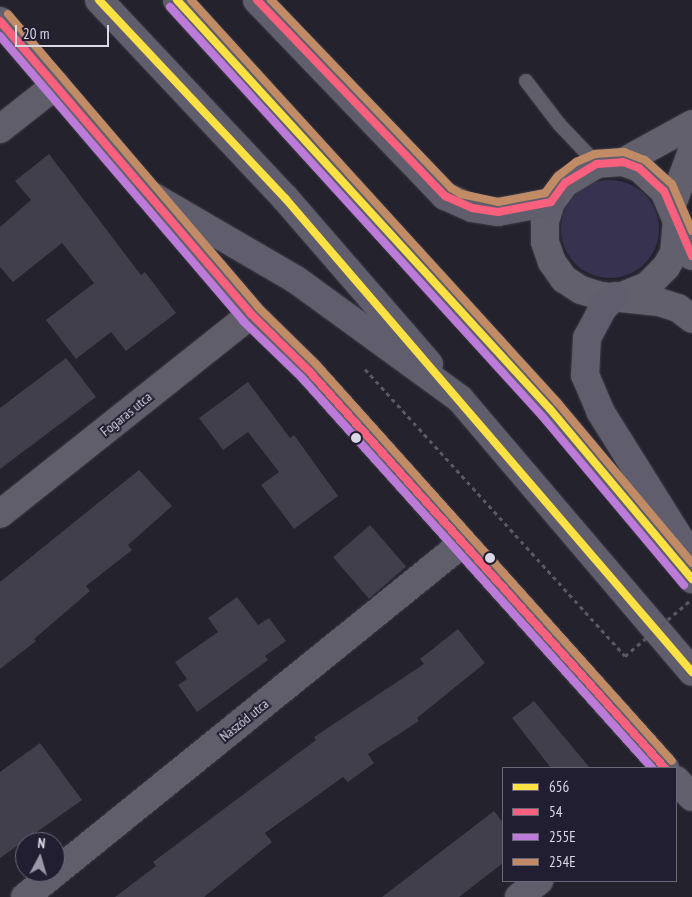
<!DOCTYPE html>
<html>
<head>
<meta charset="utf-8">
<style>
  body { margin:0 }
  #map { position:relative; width:692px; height:897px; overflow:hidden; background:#24222d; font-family:"PT Sans Narrow",sans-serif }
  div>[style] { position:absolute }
  .green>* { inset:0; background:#37324f }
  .round { border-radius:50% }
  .building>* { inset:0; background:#413f4c; transform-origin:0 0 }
  .path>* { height:3px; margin-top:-1.5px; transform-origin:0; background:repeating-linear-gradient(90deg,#5a5863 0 4px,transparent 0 8px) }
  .roads { filter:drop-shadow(0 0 1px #3e3c46) drop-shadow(0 0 1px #3e3c46) }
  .lane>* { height:14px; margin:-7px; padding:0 7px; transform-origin:7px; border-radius:7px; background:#605e6a }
  .street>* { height:28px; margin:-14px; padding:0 14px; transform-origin:14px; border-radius:14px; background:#605e6a }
  .secondary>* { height:28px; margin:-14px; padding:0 14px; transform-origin:14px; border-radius:14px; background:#63606e }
  .primary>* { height:28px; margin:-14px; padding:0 14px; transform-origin:14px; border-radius:14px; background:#605e6d }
  .path-bridge>* { height:3px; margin-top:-1.5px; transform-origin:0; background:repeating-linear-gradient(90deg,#5a5863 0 4px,transparent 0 8px) }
  .bus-1>* { height:8px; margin:-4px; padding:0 4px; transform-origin:4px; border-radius:4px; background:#fbe143 }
  .bus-2>* { height:8px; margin:-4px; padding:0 4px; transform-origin:4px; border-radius:4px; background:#f8607d }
  .bus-3>* { height:8px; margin:-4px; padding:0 4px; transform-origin:4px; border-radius:4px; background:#bd7bd9 }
  .bus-4>* { height:8px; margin:-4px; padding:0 4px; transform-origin:4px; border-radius:4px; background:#c18c65 }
  .dots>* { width:14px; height:14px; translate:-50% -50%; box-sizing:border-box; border:2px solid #211e31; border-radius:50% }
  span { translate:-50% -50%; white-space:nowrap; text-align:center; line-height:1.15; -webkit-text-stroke:4px #211e31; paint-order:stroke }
  .street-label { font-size:14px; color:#dad8e6 }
  .legend { position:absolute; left:502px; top:767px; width:175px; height:115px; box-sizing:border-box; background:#211e31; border:1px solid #6b6879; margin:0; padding:6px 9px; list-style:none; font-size:15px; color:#dad8e6 }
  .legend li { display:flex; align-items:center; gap:10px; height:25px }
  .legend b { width:25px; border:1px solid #6b6879 }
  .north { position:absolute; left:15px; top:832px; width:50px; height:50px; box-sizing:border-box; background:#211e31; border:1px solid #6b6879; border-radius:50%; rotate:6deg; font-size:14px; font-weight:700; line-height:20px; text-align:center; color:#dad8e6 }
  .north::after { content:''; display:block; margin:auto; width:18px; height:22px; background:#9a98a5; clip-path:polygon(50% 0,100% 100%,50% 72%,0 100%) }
  .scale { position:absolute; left:15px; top:25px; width:94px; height:22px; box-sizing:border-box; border:2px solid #dad8e6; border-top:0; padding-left:6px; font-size:15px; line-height:18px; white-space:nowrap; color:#dad8e6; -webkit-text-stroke:4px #211e31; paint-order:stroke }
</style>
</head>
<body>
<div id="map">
  <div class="green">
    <i class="round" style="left:561px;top:180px;width:98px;height:98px"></i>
  </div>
  <div class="building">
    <i style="clip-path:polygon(49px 154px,141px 275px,145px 272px,176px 313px,126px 351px,111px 332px,76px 359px,46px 320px,94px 283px,62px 243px,13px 282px,0 267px,0 227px,31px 200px,15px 181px)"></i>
    <i style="clip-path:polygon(66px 358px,96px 397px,0 469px,0 408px)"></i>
    <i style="clip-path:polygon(248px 382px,290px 438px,294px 435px,338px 496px,294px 529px,261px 485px,279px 472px,248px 432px,223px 450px,199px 418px)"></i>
    <i style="clip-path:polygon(139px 470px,172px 506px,128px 545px,132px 550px,86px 586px,90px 591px,34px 639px,36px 641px,0 669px,0 582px)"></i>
    <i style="left:370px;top:525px;width:55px;height:49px;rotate:49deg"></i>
    <i style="clip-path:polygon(237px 597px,258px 625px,269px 618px,286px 641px,265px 656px,268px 660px,197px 712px,178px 685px,187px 679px,175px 662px,218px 632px,208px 618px)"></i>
    <i style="clip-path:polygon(458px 629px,485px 663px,417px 718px,419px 721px,368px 754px,374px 763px,348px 782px,343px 777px,265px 833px,272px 842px,204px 897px,115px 897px,156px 866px,153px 862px,316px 740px,314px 737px,424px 664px,420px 659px)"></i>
    <i style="clip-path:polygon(534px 701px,590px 768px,551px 768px,512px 718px)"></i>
    <i style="clip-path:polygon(40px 743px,82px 800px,0 858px,0 772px)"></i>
    <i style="clip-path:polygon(494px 811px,503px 823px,503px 863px,459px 897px,382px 897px)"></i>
  </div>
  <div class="path">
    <i style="left:365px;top:369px;width:387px;rotate:47.8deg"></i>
  </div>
  <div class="roads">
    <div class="lane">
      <i style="left:526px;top:81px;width:54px;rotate:52.5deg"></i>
      <i style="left:559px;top:124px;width:55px;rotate:46.5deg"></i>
    </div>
    <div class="street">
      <i style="left:0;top:129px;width:71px;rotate:-38.2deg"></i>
      <i style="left:0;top:514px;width:321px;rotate:-38.5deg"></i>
      <i style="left:25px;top:897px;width:563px;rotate:-38.95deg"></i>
      <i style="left:519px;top:897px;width:26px;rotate:-39deg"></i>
    </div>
    <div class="secondary">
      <i style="left:0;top:21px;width:386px;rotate:49.4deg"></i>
      <i style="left:251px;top:314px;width:81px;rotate:44.5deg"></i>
      <i style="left:309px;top:371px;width:533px;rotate:48.12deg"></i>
      <i style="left:623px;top:162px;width:79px;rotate:-28.8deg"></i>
      <i style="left:672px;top:205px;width:58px;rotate:-69.7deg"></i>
      <i style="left:692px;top:256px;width:71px;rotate:-113.3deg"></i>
      <i style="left:664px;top:191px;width:34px;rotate:-137deg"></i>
      <i style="left:639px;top:168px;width:17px;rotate:-159deg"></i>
      <i style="left:623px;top:162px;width:26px;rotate:176deg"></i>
      <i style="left:597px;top:164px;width:37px;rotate:149deg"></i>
      <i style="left:565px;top:183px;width:24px;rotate:126deg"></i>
      <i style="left:551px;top:202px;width:21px;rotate:107deg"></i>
      <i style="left:545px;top:222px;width:20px;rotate:90deg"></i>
      <i style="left:545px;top:242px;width:21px;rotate:71deg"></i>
      <i style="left:552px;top:262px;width:21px;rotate:55deg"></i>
      <i style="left:564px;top:279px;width:20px;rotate:33deg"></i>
      <i style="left:581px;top:290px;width:21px;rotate:17deg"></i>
      <i style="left:601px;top:296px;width:58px;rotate:5.9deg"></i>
      <i style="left:659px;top:302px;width:20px;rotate:18deg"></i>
      <i style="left:678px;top:308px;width:18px;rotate:38deg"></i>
      <i style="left:622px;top:296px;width:27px;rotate:-22deg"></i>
      <i style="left:647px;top:286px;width:27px;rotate:-45deg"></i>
      <i style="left:666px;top:267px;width:16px;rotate:-60deg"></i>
      <i style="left:674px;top:253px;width:32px;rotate:-85deg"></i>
      <i style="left:676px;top:780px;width:23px;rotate:47deg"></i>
    </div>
    <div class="primary">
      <i style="left:99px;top:0;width:272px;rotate:46.8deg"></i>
      <i style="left:285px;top:198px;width:220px;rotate:49.1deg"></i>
      <i style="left:177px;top:0;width:554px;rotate:47.64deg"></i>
      <i style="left:550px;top:409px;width:222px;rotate:50.1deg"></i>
      <i style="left:257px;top:0;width:272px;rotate:46.2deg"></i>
      <i style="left:445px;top:196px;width:30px;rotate:24deg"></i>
      <i style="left:472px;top:208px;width:26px;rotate:9deg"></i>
      <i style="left:498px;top:212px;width:54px;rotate:-10.7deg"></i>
      <i style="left:147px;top:193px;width:171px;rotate:30.2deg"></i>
      <i style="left:295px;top:279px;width:204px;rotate:36deg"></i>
      <i style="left:460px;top:399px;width:358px;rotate:49.6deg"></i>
      <i style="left:615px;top:296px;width:17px;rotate:135deg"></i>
      <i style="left:603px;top:308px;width:34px;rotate:118deg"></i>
      <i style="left:587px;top:338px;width:37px;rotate:93deg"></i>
      <i style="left:585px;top:375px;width:39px;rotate:67deg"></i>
      <i style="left:600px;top:411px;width:173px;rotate:58deg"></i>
    </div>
  </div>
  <div class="path-bridge">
    <i style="left:625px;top:656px;width:88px;rotate:-40.4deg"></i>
  </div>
  <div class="bus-1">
    <i style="left:99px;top:0;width:272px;rotate:46.8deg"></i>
    <i style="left:285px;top:198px;width:625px;rotate:49.35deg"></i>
    <i style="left:177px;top:0;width:554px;rotate:47.64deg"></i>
    <i style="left:550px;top:409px;width:222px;rotate:50.1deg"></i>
  </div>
  <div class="bus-2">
    <i style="left:257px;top:0;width:272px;rotate:46.2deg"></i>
    <i style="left:445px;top:196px;width:30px;rotate:24deg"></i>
    <i style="left:472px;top:208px;width:26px;rotate:9deg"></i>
    <i style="left:498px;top:212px;width:54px;rotate:-10.7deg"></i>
    <i style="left:0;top:21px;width:386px;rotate:49.4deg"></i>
    <i style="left:251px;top:314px;width:81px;rotate:44.5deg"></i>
    <i style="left:309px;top:371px;width:533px;rotate:48.12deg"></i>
    <i style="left:551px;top:202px;width:24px;rotate:-54deg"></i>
    <i style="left:565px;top:183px;width:37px;rotate:-31deg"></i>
    <i style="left:597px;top:164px;width:26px;rotate:-4deg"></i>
    <i style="left:623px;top:162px;width:17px;rotate:21deg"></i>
    <i style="left:639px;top:168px;width:34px;rotate:43deg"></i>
    <i style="left:664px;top:191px;width:71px;rotate:66.7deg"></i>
  </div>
  <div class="bus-3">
    <i style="left:170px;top:7px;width:553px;rotate:47.71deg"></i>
    <i style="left:542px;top:416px;width:221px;rotate:50deg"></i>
    <i style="left:0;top:36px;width:375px;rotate:49.5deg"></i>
    <i style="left:243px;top:321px;width:82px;rotate:44deg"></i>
    <i style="left:302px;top:378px;width:524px;rotate:48.09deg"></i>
  </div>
  <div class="bus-4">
    <i style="left:191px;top:0;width:544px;rotate:47.68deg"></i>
    <i style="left:557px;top:402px;width:210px;rotate:50deg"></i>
    <i style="left:271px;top:0;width:260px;rotate:46.2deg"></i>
    <i style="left:451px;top:188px;width:12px;rotate:31deg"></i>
    <i style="left:461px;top:194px;width:38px;rotate:12deg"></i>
    <i style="left:498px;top:202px;width:48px;rotate:-10.8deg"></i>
    <i style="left:545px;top:193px;width:21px;rotate:-53deg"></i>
    <i style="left:558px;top:176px;width:23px;rotate:-38deg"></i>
    <i style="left:576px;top:162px;width:21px;rotate:-23deg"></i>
    <i style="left:595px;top:154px;width:29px;rotate:-4deg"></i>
    <i style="left:624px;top:152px;width:22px;rotate:21deg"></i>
    <i style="left:645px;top:160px;width:36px;rotate:42deg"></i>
    <i style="left:672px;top:184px;width:51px;rotate:66.9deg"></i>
    <i style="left:8px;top:14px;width:385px;rotate:49.5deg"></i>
    <i style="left:258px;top:307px;width:81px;rotate:44.5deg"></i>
    <i style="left:316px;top:364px;width:533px;rotate:48.12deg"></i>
  </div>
  <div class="dots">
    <i style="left:356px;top:438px;background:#dad8e6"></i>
    <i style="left:490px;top:558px;background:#dad8e6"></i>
  </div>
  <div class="street-label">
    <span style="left:126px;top:414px;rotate:-39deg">Fogaras utca</span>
    <span style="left:244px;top:720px;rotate:-39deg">Naszód utca</span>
  </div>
  <ul class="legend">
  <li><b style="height:6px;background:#fbe143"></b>656</li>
  <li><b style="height:6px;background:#f8607d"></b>54</li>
  <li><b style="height:6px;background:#bd7bd9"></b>255E</li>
  <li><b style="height:6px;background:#c18c65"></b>254E</li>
  </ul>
  <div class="north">N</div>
  <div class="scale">20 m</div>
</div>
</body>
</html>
